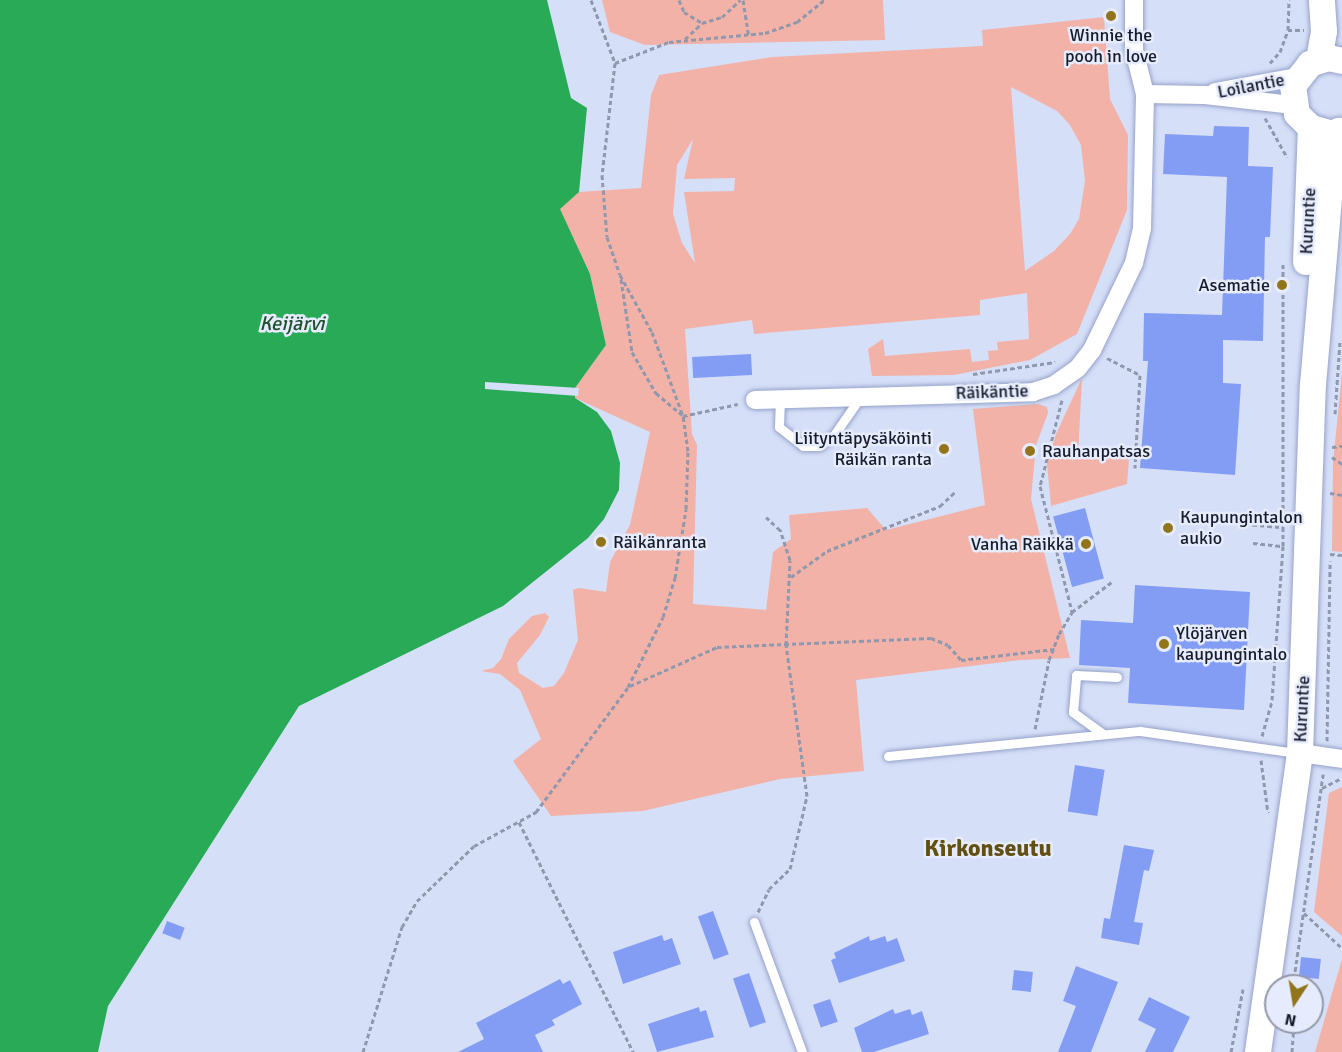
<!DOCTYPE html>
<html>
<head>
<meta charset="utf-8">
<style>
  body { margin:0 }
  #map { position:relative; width:1342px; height:1052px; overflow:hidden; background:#d6dff8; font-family:Signika,sans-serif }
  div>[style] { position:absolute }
  .green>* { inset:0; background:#f2b2a7 }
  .water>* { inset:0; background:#28aa56 }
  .pier>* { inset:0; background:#d6dff8 }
  .building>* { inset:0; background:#839df4; transform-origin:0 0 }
  .path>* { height:3px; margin-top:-1.5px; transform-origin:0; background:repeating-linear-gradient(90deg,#9098ad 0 4.5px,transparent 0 7.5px) }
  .roads { filter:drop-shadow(0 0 2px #95a3ca) drop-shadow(0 0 2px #95a3ca) }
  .lane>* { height:9px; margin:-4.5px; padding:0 4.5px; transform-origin:4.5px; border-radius:4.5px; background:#fff }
  .street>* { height:18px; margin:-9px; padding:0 9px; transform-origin:9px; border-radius:9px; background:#fff }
  .secondary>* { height:26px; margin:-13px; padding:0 13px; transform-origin:13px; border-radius:13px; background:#fff }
  .dots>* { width:16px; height:16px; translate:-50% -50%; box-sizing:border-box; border:3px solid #e6ecfd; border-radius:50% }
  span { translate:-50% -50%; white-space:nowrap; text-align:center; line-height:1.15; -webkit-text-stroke:5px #e6ecfd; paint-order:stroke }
  .poi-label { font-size:18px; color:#171c2b }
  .right { translate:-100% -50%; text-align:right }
  .left { translate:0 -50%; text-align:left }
  .street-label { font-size:18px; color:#171c2b }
  .water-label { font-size:20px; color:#21502e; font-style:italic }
  .district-label { font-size:24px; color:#624f12; font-weight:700 }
  .north { position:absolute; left:1264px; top:974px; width:60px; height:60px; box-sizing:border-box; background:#e6ecfd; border:2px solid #9399a9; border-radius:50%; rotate:192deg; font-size:16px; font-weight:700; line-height:24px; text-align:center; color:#171c2b }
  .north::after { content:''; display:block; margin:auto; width:21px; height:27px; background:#92751b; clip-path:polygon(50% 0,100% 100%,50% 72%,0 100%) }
</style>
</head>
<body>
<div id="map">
  <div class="green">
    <i style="clip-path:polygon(602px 0,883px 0,885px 40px,645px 45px,610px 32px)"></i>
    <i style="clip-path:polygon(evenodd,1104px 17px,1110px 99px,1128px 135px,1127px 210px,1077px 334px,1030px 360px,954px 375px,872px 376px,868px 349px,883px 339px,885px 356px,970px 349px,972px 362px,989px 360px,988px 351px,998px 350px,997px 342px,1029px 339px,1027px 293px,980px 300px,980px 315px,754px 334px,752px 320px,685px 329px,692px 434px,697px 445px,693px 604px,766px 610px,773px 552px,791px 539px,789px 515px,867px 508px,886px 530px,985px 505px,973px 409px,1038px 404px,1047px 407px,1048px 413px,1036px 445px,1031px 499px,1070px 658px,1021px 660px,856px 680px,864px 771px,780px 779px,643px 811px,551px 816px,513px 761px,541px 739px,520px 690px,500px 674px,481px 671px,493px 668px,501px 659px,509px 639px,532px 616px,545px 613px,549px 617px,540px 635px,517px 663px,519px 673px,543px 688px,554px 686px,564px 673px,578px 640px,573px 590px,579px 588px,606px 592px,610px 562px,630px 525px,650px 432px,575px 398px,575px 388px,606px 345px,590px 274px,559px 209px,579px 192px,641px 188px,651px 95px,659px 75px,772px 57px,983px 46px,982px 30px,1104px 17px,1011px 87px,1057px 111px,1070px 125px,1081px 145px,1085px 181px,1079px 219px,1070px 234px,1054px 251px,1025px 271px,1011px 87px,1104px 17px,693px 139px,684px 179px,735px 178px,734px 191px,684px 192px,695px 263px,682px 243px,673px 214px,677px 165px,693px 139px)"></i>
    <i style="clip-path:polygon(1342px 374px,1342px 552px,1332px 551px,1333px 462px)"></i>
    <i style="clip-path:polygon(1082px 378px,1078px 456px,1129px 459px,1127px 484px,1051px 506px,1047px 464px,1056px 434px)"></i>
    <i style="clip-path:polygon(1342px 787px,1342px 936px,1314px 912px,1329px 793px)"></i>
    <i style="clip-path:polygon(1342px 959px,1342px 1052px,1315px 1052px)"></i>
  </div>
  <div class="water">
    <i style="clip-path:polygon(0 0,547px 0,571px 98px,587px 108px,579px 192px,560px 209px,590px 274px,606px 345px,575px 388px,575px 398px,597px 412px,611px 431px,620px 463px,619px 490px,604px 519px,588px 538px,503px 606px,299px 706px,108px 1006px,98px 1052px,0 1052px)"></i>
  </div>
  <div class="pier">
    <i style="clip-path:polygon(485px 382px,579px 388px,578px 396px,485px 389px)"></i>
  </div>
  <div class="building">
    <i style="clip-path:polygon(1214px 126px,1249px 127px,1248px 166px,1273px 167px,1270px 237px,1265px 237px,1263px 341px,1223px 340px,1223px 383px,1241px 384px,1235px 475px,1140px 468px,1148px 361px,1143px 361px,1144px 313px,1222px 315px,1227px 177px,1163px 174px,1165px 134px,1213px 136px)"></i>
    <i style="left:751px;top:354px;width:21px;height:59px;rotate:87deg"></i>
    <i style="left:1085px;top:508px;width:73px;height:33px;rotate:75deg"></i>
    <i style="clip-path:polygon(1135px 585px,1250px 592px,1244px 710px,1128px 703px,1130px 668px,1079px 665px,1081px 620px,1133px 623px)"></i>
    <i style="left:1075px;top:765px;width:30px;height:47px;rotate:9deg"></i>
    <i style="clip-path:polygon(1124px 845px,1154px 850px,1149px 871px,1144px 870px,1134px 922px,1143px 923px,1139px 945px,1101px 938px,1104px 918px,1110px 919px)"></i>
    <i style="left:713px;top:911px;width:46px;height:16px;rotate:70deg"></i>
    <i style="left:167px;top:921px;width:19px;height:13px;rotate:21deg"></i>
    <i style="clip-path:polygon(662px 935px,664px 941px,672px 938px,681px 964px,623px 984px,613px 952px)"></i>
    <i style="clip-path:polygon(869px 936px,870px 941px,885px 936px,887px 942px,897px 938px,905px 961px,839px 983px,831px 960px,836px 958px,834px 953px)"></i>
    <i style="left:1301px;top:957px;width:20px;height:20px;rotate:6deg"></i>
    <i style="clip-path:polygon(1076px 966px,1118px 982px,1091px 1052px,1058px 1052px,1076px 1006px,1063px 1001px)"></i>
    <i style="left:1014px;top:970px;width:19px;height:20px;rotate:6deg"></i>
    <i style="left:749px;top:973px;width:52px;height:17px;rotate:71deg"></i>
    <i style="clip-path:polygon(560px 979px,563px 984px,570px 980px,582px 1004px,552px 1020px,555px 1025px,535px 1035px,543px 1052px,458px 1052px,484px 1039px,476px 1023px)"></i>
    <i style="clip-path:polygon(1149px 997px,1190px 1017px,1173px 1052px,1145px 1052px,1156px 1029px,1138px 1020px)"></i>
    <i style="left:830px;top:999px;width:24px;height:18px;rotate:71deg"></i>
    <i style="clip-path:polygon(699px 1007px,700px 1012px,706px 1010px,714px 1037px,657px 1052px,648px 1024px)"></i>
    <i style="clip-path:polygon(893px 1009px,895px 1014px,910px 1009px,912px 1015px,922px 1011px,929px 1034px,874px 1052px,862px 1052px,854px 1028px)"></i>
  </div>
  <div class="path">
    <i style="left:591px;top:0;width:67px;rotate:69.1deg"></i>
    <i style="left:615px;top:63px;width:113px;rotate:96.6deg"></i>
    <i style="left:602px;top:175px;width:62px;rotate:85.4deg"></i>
    <i style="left:607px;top:237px;width:40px;rotate:71.1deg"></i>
    <i style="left:620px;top:275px;width:65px;rotate:60.7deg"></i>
    <i style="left:652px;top:332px;width:90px;rotate:69.7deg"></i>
    <i style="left:679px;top:0;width:13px;rotate:67deg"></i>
    <i style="left:684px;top:12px;width:21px;rotate:31deg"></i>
    <i style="left:702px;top:23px;width:21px;rotate:-17deg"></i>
    <i style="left:722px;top:17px;width:25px;rotate:-43deg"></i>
    <i style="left:743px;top:0;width:37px;rotate:81deg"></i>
    <i style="left:1288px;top:30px;width:16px"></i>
    <i style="left:685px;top:39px;width:23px;rotate:-43deg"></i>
    <i style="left:615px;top:63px;width:58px;rotate:-21.3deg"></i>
    <i style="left:669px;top:42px;width:96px;rotate:-5.4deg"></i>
    <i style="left:765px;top:33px;width:34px;rotate:-19deg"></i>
    <i style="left:797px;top:22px;width:35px;rotate:-39deg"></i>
    <i style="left:1270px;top:63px;width:15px;rotate:-48deg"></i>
    <i style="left:1280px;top:52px;width:23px;rotate:-70deg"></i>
    <i style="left:1288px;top:30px;width:30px;rotate:-88deg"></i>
    <i style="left:1265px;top:118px;width:45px;rotate:60.6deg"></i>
    <i style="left:621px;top:279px;width:74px;rotate:81.4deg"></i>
    <i style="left:632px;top:352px;width:48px;rotate:59.7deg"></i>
    <i style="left:656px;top:393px;width:34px;rotate:40deg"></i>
    <i style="left:1107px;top:358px;width:37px;rotate:27deg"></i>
    <i style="left:1140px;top:375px;width:93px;rotate:93.1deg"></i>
    <i style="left:973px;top:374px;width:83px;rotate:-8.3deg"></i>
    <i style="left:1062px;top:400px;width:89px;rotate:104.3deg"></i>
    <i style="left:1040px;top:486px;width:130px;rotate:75.7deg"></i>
    <i style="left:1335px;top:414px;width:74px;rotate:-86.1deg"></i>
    <i style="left:1332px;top:447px;width:10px;rotate:-6deg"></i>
    <i style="left:1332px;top:457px;width:12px;rotate:35deg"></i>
    <i style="left:1330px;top:493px;width:12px;rotate:9deg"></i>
    <i style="left:1245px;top:524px;width:38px;rotate:5deg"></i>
    <i style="left:1253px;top:543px;width:30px;rotate:6deg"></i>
    <i style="left:1330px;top:554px;width:12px;rotate:5deg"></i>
    <i style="left:791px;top:577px;width:44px;rotate:-35.8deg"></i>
    <i style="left:827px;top:551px;width:122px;rotate:-21.7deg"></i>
    <i style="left:940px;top:506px;width:22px;rotate:-43deg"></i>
    <i style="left:630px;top:686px;width:95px;rotate:-24.1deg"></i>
    <i style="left:717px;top:647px;width:214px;rotate:-2.4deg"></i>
    <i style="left:931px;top:638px;width:18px;rotate:22deg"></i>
    <i style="left:948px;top:645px;width:20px;rotate:49deg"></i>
    <i style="left:961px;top:660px;width:94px;rotate:-6.7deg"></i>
    <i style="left:1035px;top:729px;width:70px;rotate:-78.5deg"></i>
    <i style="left:1049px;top:660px;width:28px;rotate:-69deg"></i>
    <i style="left:1059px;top:634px;width:26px;rotate:-59deg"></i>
    <i style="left:1072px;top:612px;width:51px;rotate:-37.1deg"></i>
    <i style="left:1262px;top:736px;width:37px;rotate:-74deg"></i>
    <i style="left:1272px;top:700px;width:154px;rotate:-85.9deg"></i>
    <i style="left:1283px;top:546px;width:284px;rotate:-90deg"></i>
    <i style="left:1327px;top:741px;width:180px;rotate:-89deg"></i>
    <i style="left:1261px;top:760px;width:53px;rotate:82.5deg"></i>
    <i style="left:1322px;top:788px;width:22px;rotate:-27deg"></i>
    <i style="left:519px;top:822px;width:257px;rotate:63.6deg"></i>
    <i style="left:758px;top:912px;width:25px;rotate:-64deg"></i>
    <i style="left:769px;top:889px;width:29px;rotate:-44deg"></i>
    <i style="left:790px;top:869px;width:75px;rotate:-76.9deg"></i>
    <i style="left:807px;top:796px;width:152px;rotate:-97.9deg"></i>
    <i style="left:786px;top:645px;width:85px;rotate:-87.3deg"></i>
    <i style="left:790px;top:560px;width:32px;rotate:-108deg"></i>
    <i style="left:780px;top:530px;width:19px;rotate:-137deg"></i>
    <i style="left:1304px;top:913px;width:52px;rotate:42.6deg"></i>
    <i style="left:1293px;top:986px;width:214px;rotate:-81.9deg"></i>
    <i style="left:363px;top:1052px;width:131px;rotate:-72.7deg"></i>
    <i style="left:402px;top:927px;width:30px;rotate:-60deg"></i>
    <i style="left:417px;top:901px;width:79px;rotate:-44deg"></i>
    <i style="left:474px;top:846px;width:71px;rotate:-28.7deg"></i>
    <i style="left:536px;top:812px;width:155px;rotate:-53.6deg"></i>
    <i style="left:628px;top:687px;width:78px;rotate:-63.4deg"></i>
    <i style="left:663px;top:617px;width:41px;rotate:-72.9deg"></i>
    <i style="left:675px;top:578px;width:70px;rotate:-80.9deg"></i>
    <i style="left:686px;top:509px;width:58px;rotate:-88deg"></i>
    <i style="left:688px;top:451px;width:35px;rotate:-98deg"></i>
    <i style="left:683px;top:416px;width:56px;rotate:-12.3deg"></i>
    <i style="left:1231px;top:1052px;width:64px;rotate:-79.2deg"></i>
    <i style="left:1292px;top:1052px;width:30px;rotate:-86deg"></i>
  </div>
  <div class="roads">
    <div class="lane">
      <i style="left:780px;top:398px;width:29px;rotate:92deg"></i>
      <i style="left:779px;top:427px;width:31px;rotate:38deg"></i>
      <i style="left:803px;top:446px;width:16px"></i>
      <i style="left:819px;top:446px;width:19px;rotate:-36deg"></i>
      <i style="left:834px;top:435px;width:47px;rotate:-55.3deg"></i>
      <i style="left:1103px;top:734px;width:37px;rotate:-144deg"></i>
      <i style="left:1073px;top:712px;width:37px;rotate:-85deg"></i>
      <i style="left:1076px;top:675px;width:41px;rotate:2.8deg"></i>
      <i style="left:888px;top:756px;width:253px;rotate:-5.7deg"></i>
      <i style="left:1140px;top:731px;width:159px;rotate:8deg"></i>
      <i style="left:754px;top:922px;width:139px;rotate:69.7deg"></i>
    </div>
    <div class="street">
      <i style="left:1215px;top:92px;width:83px;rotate:-10.4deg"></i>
      <i style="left:1145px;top:94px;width:60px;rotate:1deg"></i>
      <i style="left:1205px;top:95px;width:89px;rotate:6.5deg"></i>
      <i style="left:755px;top:400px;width:278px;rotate:-1.6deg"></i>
      <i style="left:1033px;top:392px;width:22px;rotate:-18deg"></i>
      <i style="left:1054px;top:385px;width:29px;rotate:-35deg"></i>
      <i style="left:1078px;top:368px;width:23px;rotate:-52deg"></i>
      <i style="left:1092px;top:350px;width:97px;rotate:-64.2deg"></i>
      <i style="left:1134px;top:263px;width:36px;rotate:-77deg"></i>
      <i style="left:1142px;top:228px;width:134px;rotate:-88.7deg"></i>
      <i style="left:1145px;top:94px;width:45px;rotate:-104deg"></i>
      <i style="left:1134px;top:50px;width:50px;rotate:-90deg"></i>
      <i style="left:1300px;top:753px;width:42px;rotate:8.1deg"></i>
    </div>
    <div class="secondary">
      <i style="left:1319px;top:60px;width:29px;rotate:-80deg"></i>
      <i style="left:1324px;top:31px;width:31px;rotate:-94deg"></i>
      <i style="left:1326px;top:132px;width:16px;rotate:-165deg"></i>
      <i style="left:1311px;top:128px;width:20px;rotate:-135deg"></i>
      <i style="left:1297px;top:114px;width:28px;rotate:-98deg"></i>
      <i style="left:1293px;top:86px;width:28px;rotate:-52deg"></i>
      <i style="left:1310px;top:64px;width:20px;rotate:-18deg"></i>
      <i style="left:1329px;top:58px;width:13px;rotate:13deg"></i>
      <i style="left:1306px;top:262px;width:134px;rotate:-87.9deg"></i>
      <i style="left:1258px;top:1052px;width:302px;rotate:-82deg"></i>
      <i style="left:1300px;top:753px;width:368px;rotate:-88deg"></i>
      <i style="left:1313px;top:385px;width:223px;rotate:-85.1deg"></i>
      <i style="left:1332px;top:163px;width:33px;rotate:-78deg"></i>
    </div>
  </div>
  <div class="dots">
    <i style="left:1111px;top:16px;background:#92751b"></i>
    <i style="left:1282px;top:285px;background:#92751b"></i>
    <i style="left:944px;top:449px;background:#92751b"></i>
    <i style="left:1030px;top:451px;background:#92751b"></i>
    <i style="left:1168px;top:528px;background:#92751b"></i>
    <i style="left:601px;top:542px;background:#92751b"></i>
    <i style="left:1086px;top:544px;background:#92751b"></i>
    <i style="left:1164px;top:644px;background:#92751b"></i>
  </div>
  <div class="poi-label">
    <span style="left:1111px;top:46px">Winnie the<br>pooh in love</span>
    <span class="right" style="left:1270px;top:285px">Asematie</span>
    <span class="right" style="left:932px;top:449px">Liityntäpysäköinti<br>Räikän ranta</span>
    <span class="left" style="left:1042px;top:451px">Rauhanpatsas</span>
    <span class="left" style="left:1180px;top:528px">Kaupungintalon<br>aukio</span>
    <span class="left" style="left:613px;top:542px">Räikänranta</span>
    <span class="right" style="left:1074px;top:544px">Vanha Räikkä</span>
    <span class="left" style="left:1176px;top:644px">Ylöjärven<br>kaupungintalo</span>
  </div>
  <div class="street-label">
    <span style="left:1251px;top:86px;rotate:-11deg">Loilantie</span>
    <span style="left:1308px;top:221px;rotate:-87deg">Kuruntie</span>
    <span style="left:992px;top:392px;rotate:-2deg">Räikäntie</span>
    <span style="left:1302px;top:709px;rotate:-87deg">Kuruntie</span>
  </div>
  <div class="water-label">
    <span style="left:292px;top:323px">Keijärvi</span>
  </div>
  <div class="district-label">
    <span style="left:988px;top:849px">Kirkonseutu</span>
  </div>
  <div class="north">N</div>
</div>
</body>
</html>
